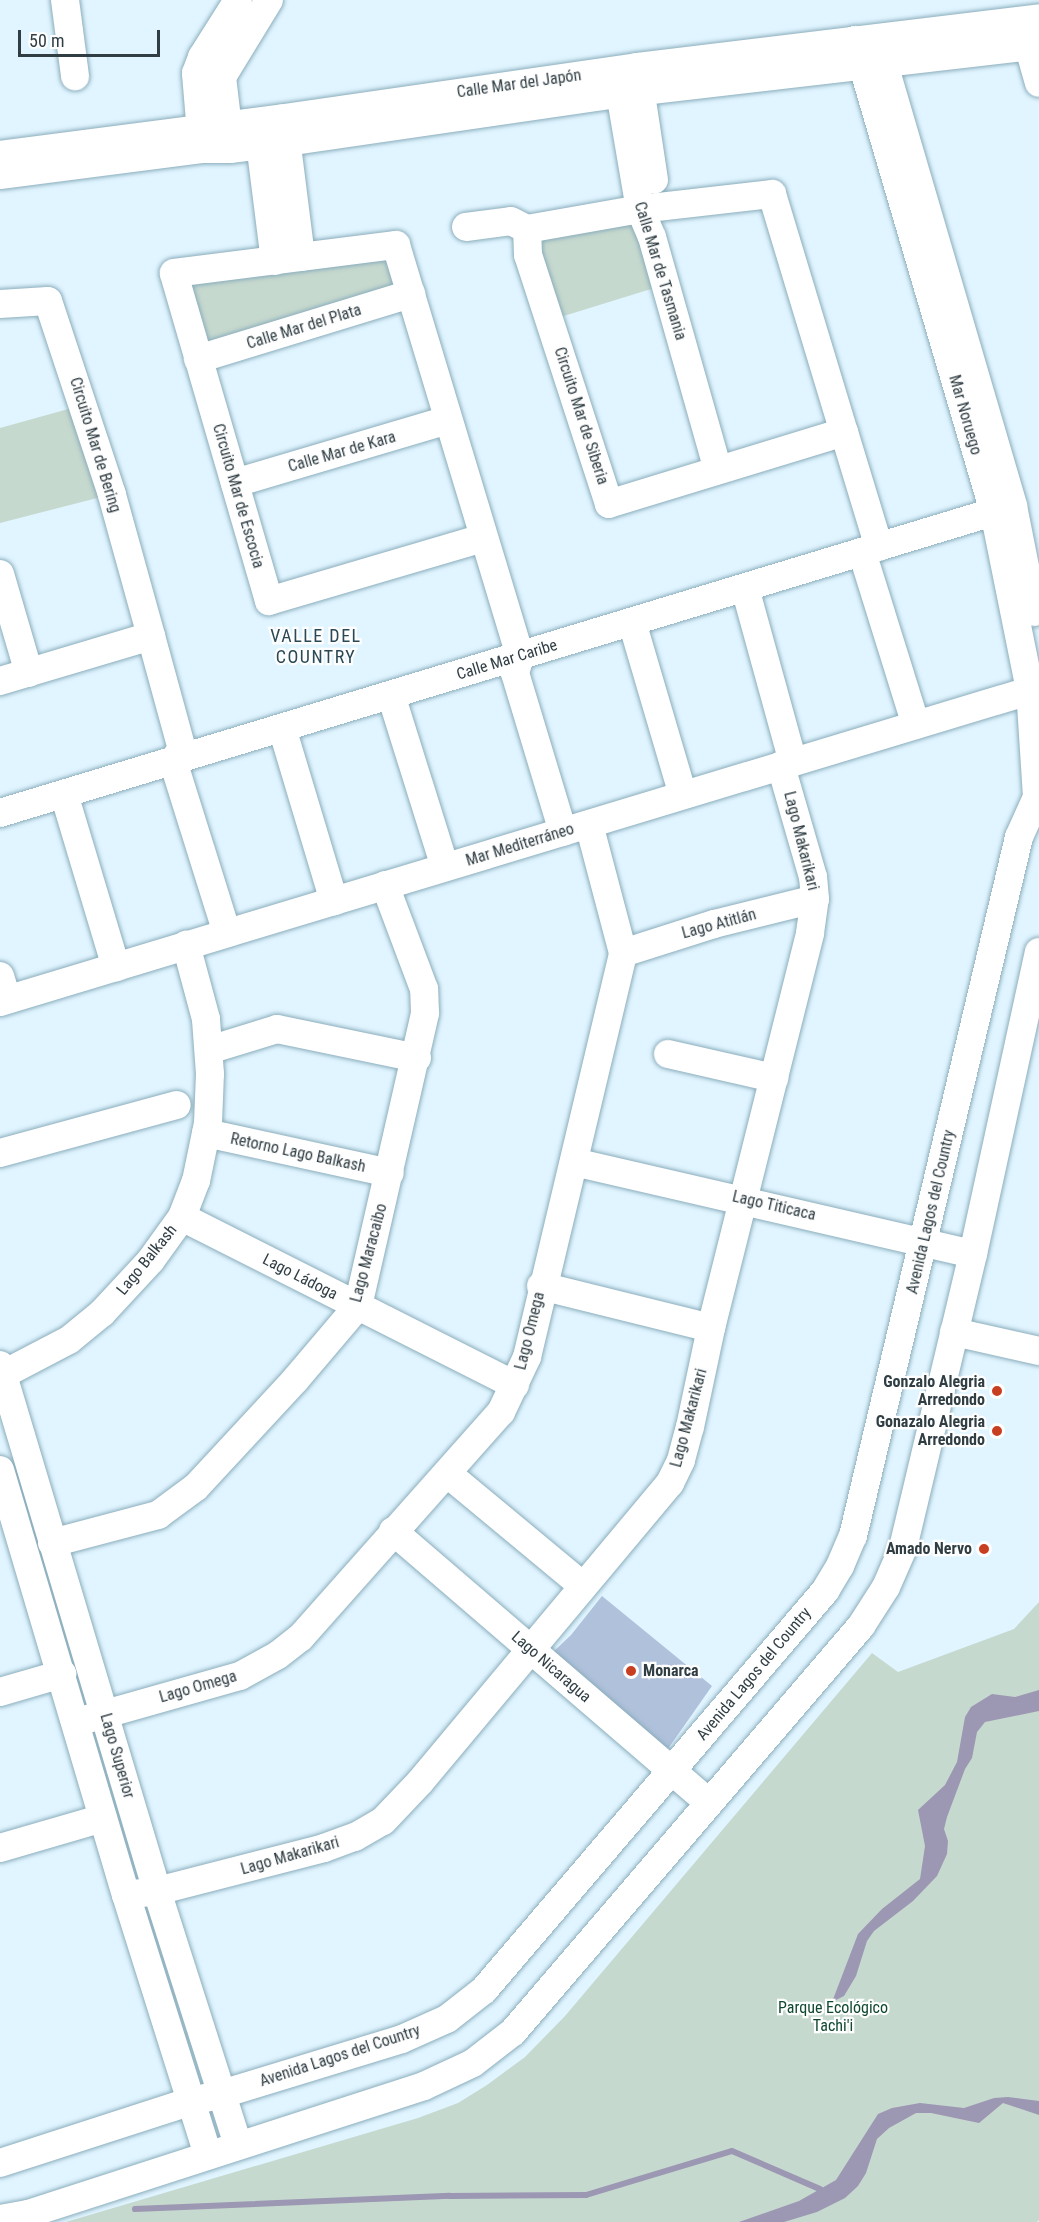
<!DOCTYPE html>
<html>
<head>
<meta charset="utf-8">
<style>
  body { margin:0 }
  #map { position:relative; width:1039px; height:2222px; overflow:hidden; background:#e0f5ff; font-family:"Roboto Condensed",sans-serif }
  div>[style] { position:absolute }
  .green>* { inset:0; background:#c6d9ce }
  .water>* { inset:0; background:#9c97b3 }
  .stream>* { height:6px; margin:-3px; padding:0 3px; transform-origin:3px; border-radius:3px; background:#9c97b3 }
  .building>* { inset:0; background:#b0c1db }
  .roads { filter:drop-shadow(0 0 2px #8badbc) drop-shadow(0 0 2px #8badbc) }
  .minor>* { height:28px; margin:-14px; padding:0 14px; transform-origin:14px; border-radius:14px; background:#fff }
  .dots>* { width:16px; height:16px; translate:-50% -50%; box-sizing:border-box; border:3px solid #fefefe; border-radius:50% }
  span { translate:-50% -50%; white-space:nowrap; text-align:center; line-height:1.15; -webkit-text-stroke:4.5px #fefefe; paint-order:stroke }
  .street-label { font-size:16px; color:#303e44 }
  .poi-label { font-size:16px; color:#303e44; font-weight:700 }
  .right { translate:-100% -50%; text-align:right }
  .left { translate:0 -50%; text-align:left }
  .park-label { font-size:16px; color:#104830 }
  .neighbourhood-label { font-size:18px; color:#2a4956; letter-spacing:1.5px }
  .scale { position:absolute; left:18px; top:30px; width:142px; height:27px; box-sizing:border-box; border:3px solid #303e44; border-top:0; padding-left:8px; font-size:18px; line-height:21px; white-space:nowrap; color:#303e44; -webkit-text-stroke:4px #fefefe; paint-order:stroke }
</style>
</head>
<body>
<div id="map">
  <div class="green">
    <i style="clip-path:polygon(642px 218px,664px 285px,554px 319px,534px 235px)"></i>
    <i style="clip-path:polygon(399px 251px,415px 304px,203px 369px,177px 281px)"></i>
    <i style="clip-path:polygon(79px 406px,105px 496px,0 523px,0 428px)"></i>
    <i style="clip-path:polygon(1039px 1602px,1039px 2220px,1037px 2222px,66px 2222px,418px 2118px,458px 2103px,487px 2085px,525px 2057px,565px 2016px,872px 1653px,898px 1672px,1014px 1629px)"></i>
  </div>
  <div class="water">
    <i style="clip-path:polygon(1039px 1690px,1039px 1711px,985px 1722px,977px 1732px,972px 1758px,965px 1769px,947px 1817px,944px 1829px,948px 1841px,947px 1854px,937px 1876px,913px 1901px,874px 1931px,867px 1941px,856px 1976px,844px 1996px,832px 2002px,858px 1934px,882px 1909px,920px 1879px,925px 1846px,918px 1810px,945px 1785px,957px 1762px,965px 1717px,971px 1707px,992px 1694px,1015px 1697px)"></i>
    <i style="clip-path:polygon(1008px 2097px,1039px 2101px,1039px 2115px,1003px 2103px,979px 2123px,931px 2113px,916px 2113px,889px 2128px,877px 2139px,866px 2173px,858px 2186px,845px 2198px,817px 2212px,784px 2222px,739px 2222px,799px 2201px,836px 2180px,878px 2114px,892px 2108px,920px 2103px,964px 2108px,994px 2098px)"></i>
  </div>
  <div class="stream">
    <i style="left:135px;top:2209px;width:315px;rotate:-2.4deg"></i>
    <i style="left:450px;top:2196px;width:136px;rotate:-0.4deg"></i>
    <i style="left:586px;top:2195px;width:152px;rotate:-16.8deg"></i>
    <i style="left:732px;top:2151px;width:96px;rotate:23.4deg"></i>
  </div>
  <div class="building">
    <i style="clip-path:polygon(602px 1596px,712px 1686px,665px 1753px,549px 1656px,571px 1635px)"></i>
  </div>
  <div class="roads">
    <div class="minor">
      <i style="left:65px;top:0;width:77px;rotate:82.5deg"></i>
      <i style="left:1023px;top:27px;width:58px;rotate:74.1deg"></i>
      <i style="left:879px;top:47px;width:478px;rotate:73.7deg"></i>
      <i style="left:1013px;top:506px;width:108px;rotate:78.8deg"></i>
      <i style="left:638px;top:74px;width:107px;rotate:81.4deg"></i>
      <i style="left:617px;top:75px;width:136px;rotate:80.3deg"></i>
      <i style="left:640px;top:209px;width:30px;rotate:67deg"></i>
      <i style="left:652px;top:237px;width:242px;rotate:74.2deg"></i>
      <i style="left:284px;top:122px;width:136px;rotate:82.8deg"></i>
      <i style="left:258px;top:127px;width:135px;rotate:82.8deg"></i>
      <i style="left:230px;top:144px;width:67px;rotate:-96.8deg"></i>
      <i style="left:222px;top:77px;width:90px;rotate:-58.6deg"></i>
      <i style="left:202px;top:145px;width:72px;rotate:-94.8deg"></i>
      <i style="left:196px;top:73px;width:17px;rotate:-69deg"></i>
      <i style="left:202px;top:57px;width:67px;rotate:-57.7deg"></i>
      <i style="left:0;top:155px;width:286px;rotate:-7.4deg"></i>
      <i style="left:284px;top:118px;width:357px;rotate:-8.2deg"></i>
      <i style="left:637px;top:67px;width:405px;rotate:-6.9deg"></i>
      <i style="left:0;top:175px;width:205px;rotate:-7.3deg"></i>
      <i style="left:203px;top:149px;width:27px"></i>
      <i style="left:230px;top:149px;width:57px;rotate:-7deg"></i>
      <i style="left:287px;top:142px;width:334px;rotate:-8.3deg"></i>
      <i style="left:618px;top:94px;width:424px;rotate:-6.6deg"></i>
      <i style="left:772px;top:194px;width:249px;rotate:73.2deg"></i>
      <i style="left:844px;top:432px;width:246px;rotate:163deg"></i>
      <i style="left:609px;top:504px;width:262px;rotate:-108deg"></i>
      <i style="left:528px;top:255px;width:26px;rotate:-92deg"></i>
      <i style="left:527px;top:229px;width:115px;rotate:-10deg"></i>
      <i style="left:640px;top:209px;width:133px;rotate:-6.5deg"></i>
      <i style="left:466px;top:227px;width:45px;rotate:-7.6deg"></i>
      <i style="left:511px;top:221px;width:18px;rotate:27deg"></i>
      <i style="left:0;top:304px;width:48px;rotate:-3.6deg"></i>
      <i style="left:48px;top:301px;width:204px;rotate:71.7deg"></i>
      <i style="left:112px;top:495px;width:146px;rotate:74.5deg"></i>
      <i style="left:151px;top:636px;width:158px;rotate:163.4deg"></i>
      <i style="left:198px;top:359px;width:223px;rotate:-17deg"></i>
      <i style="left:844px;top:432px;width:120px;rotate:73.1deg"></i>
      <i style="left:235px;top:483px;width:222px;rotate:-16.5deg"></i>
      <i style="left:483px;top:538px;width:223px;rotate:163.6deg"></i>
      <i style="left:269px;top:601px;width:341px;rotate:-106.2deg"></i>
      <i style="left:174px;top:273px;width:224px;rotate:-7.2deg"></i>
      <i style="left:396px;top:245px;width:429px;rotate:73.2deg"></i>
      <i style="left:520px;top:656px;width:18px;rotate:106deg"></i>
      <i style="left:515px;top:673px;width:166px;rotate:73.2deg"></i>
      <i style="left:862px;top:552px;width:181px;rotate:72.7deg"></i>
      <i style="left:0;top:574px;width:103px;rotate:73.7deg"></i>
      <i style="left:745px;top:588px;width:180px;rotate:74.6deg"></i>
      <i style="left:632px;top:622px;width:180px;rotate:73.6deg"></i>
      <i style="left:151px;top:636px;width:117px;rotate:74.7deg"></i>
      <i style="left:182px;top:749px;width:15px;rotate:127deg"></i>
      <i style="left:173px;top:761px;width:180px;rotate:72.6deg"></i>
      <i style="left:391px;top:695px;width:180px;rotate:72.6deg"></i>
      <i style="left:282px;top:728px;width:181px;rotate:73.3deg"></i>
      <i style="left:64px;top:794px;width:181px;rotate:73.3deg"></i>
      <i style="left:0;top:813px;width:1058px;rotate:-16.86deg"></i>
      <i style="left:623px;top:953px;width:96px;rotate:-17.7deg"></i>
      <i style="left:714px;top:924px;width:104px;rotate:-13.9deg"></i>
      <i style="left:0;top:976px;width:24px;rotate:73deg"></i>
      <i style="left:0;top:1002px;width:1085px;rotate:-16.82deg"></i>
      <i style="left:209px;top:1050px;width:71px;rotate:-17.2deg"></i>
      <i style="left:277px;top:1029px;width:143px;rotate:11.7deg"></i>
      <i style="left:668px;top:1054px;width:109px;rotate:12.8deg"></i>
      <i style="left:206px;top:1133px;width:188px;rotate:12.3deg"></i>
      <i style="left:0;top:1153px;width:183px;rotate:-15.2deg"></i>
      <i style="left:574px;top:1162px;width:409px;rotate:13deg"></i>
      <i style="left:182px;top:1217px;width:373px;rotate:26.8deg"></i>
      <i style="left:541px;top:1286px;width:175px;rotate:13.9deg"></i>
      <i style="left:954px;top:1332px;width:87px;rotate:12.6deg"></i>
      <i style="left:0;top:1365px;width:549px;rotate:73.38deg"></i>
      <i style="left:157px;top:1891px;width:267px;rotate:72.3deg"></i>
      <i style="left:0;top:1376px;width:78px;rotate:-27.6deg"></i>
      <i style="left:69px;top:1340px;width:43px;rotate:-39.3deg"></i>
      <i style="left:102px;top:1313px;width:72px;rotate:-47.2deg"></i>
      <i style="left:151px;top:1260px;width:53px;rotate:-54.2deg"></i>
      <i style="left:182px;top:1217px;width:39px;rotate:-69deg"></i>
      <i style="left:196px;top:1181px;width:59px;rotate:-78.3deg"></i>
      <i style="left:208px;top:1123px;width:49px;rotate:-87.7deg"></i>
      <i style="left:210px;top:1074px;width:55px;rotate:-94.2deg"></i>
      <i style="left:206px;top:1019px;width:77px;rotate:-105.1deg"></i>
      <i style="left:0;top:1470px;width:443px;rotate:73.5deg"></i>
      <i style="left:126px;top:1895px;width:273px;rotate:72.5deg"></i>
      <i style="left:448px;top:1474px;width:175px;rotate:39.7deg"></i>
      <i style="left:393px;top:1531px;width:417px;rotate:40.7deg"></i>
      <i style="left:52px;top:1543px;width:110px;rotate:-14.8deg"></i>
      <i style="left:158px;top:1515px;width:47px;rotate:-36.4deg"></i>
      <i style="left:196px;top:1487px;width:147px;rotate:-47.2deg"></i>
      <i style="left:296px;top:1379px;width:96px;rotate:-49.7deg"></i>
      <i style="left:358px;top:1306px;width:301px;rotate:-77.1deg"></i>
      <i style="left:425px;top:1013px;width:24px;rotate:-92deg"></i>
      <i style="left:424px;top:989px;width:111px;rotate:-110.6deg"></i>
      <i style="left:0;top:1692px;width:65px;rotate:-16.2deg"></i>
      <i style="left:77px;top:1722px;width:169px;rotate:-15.8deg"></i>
      <i style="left:240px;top:1676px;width:43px;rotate:-28.9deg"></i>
      <i style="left:278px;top:1655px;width:29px;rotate:-38deg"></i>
      <i style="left:301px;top:1637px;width:301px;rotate:-48.4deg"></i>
      <i style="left:501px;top:1412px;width:61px;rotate:-64.7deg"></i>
      <i style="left:527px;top:1357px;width:415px;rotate:-76.6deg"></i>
      <i style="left:623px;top:953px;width:133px;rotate:-104.8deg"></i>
      <i style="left:0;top:1848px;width:107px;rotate:-16.2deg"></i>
      <i style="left:126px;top:1895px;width:31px;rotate:-7deg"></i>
      <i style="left:157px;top:1891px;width:172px;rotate:-14.4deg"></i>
      <i style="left:324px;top:1848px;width:33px;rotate:-20deg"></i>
      <i style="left:355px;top:1837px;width:32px;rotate:-30deg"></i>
      <i style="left:383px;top:1821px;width:54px;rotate:-46.5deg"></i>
      <i style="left:420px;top:1782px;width:390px;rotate:-50.1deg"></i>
      <i style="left:670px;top:1483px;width:25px;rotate:-64deg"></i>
      <i style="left:681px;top:1460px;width:34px;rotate:-75deg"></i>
      <i style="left:690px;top:1427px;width:101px;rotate:-78deg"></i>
      <i style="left:711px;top:1328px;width:407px;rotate:-75.9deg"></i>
      <i style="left:810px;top:933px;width:34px;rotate:-82deg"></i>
      <i style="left:815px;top:899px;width:22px;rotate:-95deg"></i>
      <i style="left:813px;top:877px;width:116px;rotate:-106.1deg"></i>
      <i style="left:0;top:2163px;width:202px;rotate:-17.9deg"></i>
      <i style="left:192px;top:2101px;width:31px;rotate:-13deg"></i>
      <i style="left:222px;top:2094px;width:188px;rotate:-17deg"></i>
      <i style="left:402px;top:2039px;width:49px;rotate:-24deg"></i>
      <i style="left:447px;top:2019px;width:47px;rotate:-38.1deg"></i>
      <i style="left:484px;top:1990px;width:525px;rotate:-49.48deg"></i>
      <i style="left:825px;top:1591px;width:29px;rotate:-59deg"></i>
      <i style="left:840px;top:1566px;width:33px;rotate:-67deg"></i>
      <i style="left:853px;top:1536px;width:718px;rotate:-76.64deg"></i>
      <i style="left:1019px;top:837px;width:44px;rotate:-65.8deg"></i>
      <i style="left:1037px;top:797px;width:107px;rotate:-93.7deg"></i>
      <i style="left:1030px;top:690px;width:182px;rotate:-101.4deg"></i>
      <i style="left:994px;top:512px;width:492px;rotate:-106.4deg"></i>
      <i style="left:0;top:2219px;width:28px;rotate:-10deg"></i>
      <i style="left:28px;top:2214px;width:416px;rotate:-17.9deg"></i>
      <i style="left:424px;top:2086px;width:54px;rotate:-25.1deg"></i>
      <i style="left:473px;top:2063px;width:51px;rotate:-37.8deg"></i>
      <i style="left:513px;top:2032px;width:535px;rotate:-49.4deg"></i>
      <i style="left:861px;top:1626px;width:46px;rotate:-57.3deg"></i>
      <i style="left:886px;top:1587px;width:43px;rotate:-66.4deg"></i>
      <i style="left:903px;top:1548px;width:302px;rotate:-76.6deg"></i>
      <i style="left:973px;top:1254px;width:309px;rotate:-77.7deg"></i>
    </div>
  </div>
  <div class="dots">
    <i style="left:997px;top:1391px;background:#c83e20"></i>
    <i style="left:997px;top:1431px;background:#c83e20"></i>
    <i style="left:984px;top:1549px;background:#c83e20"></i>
    <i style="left:631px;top:1671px;background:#c83e20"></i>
  </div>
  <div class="street-label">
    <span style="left:519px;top:84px;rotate:-8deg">Calle Mar del Japón</span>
    <span style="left:660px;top:271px;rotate:73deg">Calle Mar de Tasmania</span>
    <span style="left:304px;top:327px;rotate:-17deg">Calle Mar del Plata</span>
    <span style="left:965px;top:415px;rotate:74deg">Mar Noruego</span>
    <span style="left:581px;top:416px;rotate:72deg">Circuito Mar de Siberia</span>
    <span style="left:95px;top:445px;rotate:73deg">Circuito Mar de Bering</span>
    <span style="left:342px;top:452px;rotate:-16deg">Calle Mar de Kara</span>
    <span style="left:238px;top:496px;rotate:74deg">Circuito Mar de Escocia</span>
    <span style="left:507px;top:660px;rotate:-17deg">Calle Mar Caribe</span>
    <span style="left:801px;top:841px;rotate:76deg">Lago Makarikari</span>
    <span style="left:520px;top:845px;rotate:-17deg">Mar Mediterráneo</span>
    <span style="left:719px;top:924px;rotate:-15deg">Lago Atitlán</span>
    <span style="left:298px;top:1153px;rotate:12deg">Retorno Lago Balkash</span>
    <span style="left:774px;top:1206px;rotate:13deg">Lago Titicaca</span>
    <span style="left:931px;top:1212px;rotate:-77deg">Avenida Lagos del Country</span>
    <span style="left:369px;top:1253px;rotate:-75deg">Lago Maracaibo</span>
    <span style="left:147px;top:1260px;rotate:-51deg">Lago Balkash</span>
    <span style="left:300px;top:1277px;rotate:27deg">Lago Ládoga</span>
    <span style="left:530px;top:1331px;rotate:-76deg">Lago Omega</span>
    <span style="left:689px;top:1418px;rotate:-75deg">Lago Makarikari</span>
    <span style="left:551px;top:1667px;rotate:41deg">Lago Nicaragua</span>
    <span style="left:754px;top:1674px;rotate:-50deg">Avenida Lagos del Country</span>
    <span style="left:198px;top:1687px;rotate:-16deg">Lago Omega</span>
    <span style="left:117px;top:1756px;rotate:74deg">Lago Superior</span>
    <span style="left:290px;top:1856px;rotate:-16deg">Lago Makarikari</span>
    <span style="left:340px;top:2056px;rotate:-18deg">Avenida Lagos del Country</span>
  </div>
  <div class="poi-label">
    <span class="right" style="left:985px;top:1391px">Gonzalo Alegria<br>Arredondo</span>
    <span class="right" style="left:985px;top:1431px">Gonazalo Alegria<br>Arredondo</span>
    <span class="right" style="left:972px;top:1549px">Amado Nervo</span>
    <span class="left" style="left:643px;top:1671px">Monarca</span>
  </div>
  <div class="park-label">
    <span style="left:833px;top:2017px">Parque Ecológico<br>Tachi'i</span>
  </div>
  <div class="neighbourhood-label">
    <span style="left:316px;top:647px">VALLE DEL<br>COUNTRY</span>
  </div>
  <div class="scale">50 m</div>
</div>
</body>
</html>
